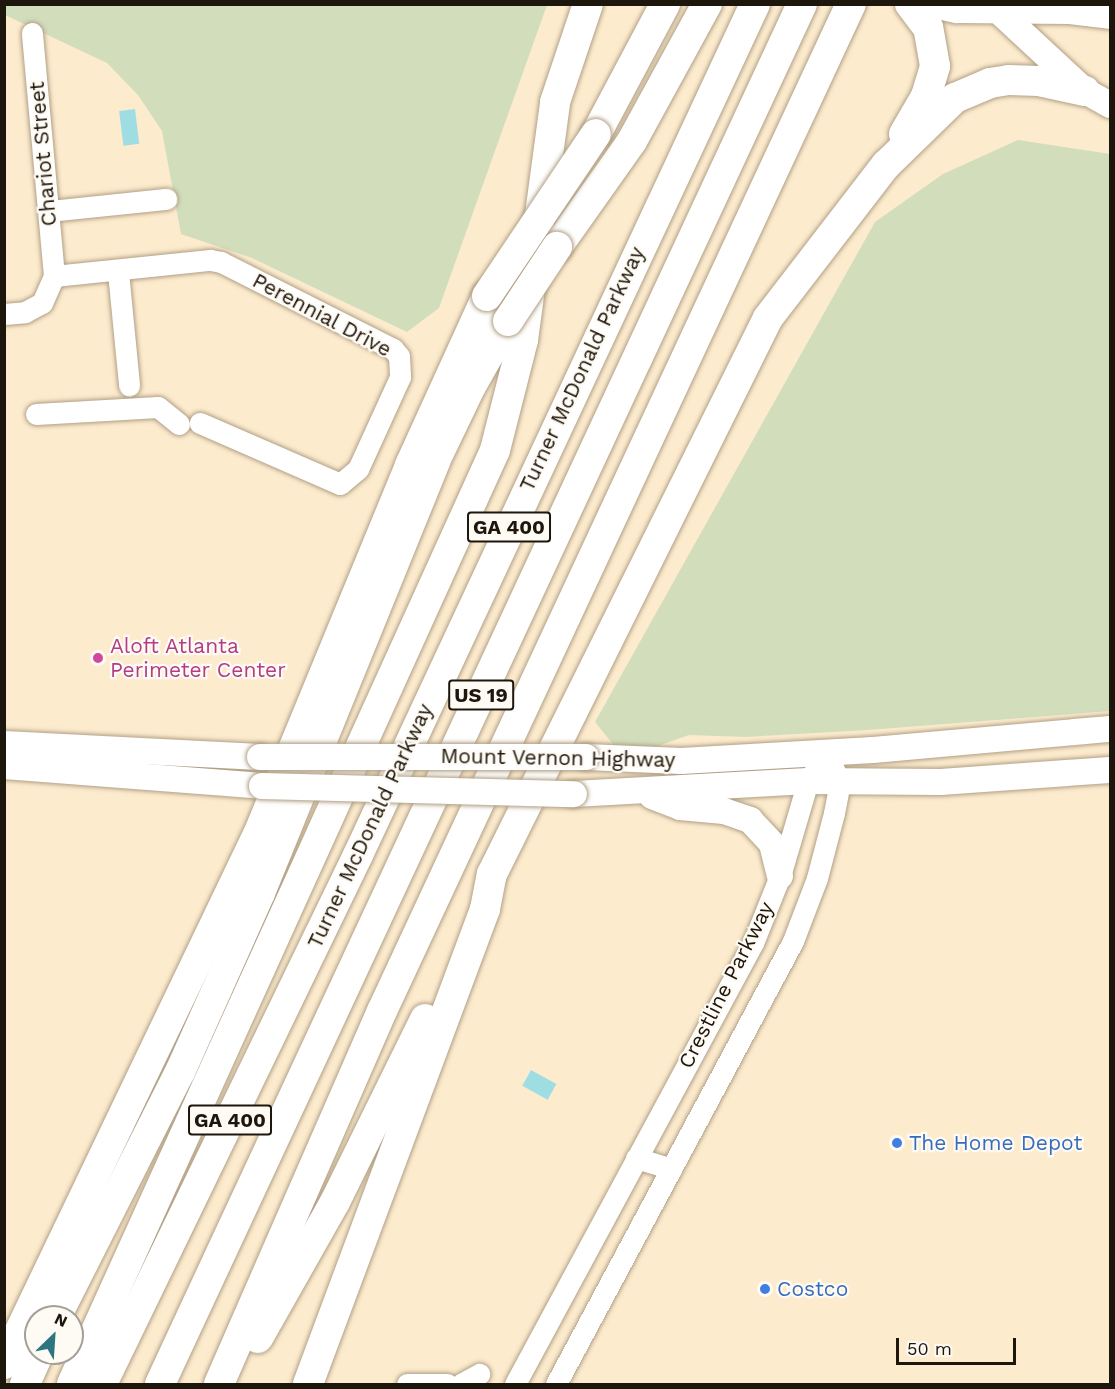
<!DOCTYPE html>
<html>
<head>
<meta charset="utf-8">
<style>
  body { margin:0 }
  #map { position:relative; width:1115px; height:1389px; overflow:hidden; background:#fdebce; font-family:"Work Sans",sans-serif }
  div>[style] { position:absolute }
  .green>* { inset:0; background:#d2ddbc }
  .water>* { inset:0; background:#9edee3; transform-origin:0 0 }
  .roads { filter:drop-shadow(0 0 2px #b1a085) drop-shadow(0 0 2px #b1a085) }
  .minor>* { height:21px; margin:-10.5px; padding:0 10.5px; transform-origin:10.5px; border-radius:10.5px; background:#fff }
  .major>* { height:26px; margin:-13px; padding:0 13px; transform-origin:13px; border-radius:13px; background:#fff }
  .highway>* { height:30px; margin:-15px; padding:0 15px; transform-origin:15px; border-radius:15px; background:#fff }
  .bridges { filter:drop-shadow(0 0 2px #b1a085) drop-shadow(0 0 2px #b1a085) }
  .major-bridge>* { height:26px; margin:-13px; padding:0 13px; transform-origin:13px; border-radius:13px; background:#fff }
  .highway-bridge>* { height:30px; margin:-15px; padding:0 15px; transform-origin:15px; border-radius:15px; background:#fff }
  .dots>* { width:16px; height:16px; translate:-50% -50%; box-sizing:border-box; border:3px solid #fefaf4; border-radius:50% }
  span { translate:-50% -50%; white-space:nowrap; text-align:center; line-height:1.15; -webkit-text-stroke:4.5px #fefaf4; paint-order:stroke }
  .shield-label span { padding:2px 4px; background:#fefaf4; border:2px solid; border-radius:4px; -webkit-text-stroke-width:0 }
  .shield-label { font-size:20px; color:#1d160c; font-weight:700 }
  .street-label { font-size:21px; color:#1d160c }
  .hotel-label { font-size:21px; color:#b23c85 }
  .left { translate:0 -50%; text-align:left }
  .shop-label { font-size:21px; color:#366cbe }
  .frame { position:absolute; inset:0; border:6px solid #1d160c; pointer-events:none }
  .north { position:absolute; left:24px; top:1305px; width:60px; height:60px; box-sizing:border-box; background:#fefaf4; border:2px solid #a49f97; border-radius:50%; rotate:25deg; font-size:16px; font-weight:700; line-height:24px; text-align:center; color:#1d160c }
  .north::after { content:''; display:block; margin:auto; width:21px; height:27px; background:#2e767f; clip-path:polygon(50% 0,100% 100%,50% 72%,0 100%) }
  .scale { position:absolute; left:896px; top:1338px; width:120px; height:27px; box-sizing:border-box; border:3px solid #1d160c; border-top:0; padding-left:8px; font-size:18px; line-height:21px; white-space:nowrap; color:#1d160c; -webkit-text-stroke:4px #fefaf4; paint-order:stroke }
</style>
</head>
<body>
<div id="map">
  <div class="green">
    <i style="clip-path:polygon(5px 4px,547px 5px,439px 308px,407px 332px,252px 258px,181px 234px,162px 131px,138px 95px,107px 63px,5px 15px)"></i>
    <i style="clip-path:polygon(1018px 140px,1110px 154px,1110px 711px,868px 730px,746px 737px,689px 735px,624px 758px,595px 722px,875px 222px,943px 174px)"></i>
  </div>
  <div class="water">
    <i style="left:135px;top:109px;width:35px;height:16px;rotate:83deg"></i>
    <i style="left:531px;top:1070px;width:29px;height:18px;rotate:29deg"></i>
  </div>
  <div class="roads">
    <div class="minor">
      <i style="left:49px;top:211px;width:118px;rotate:-5.9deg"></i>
      <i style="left:118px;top:272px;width:114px;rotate:84.4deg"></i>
      <i style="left:54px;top:276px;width:157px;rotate:-5.9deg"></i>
      <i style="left:210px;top:260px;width:11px;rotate:10deg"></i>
      <i style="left:221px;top:262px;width:193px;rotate:26.8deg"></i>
      <i style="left:393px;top:349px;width:9px;rotate:49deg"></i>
      <i style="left:399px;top:356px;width:21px;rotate:87deg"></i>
      <i style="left:400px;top:377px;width:101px;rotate:114.5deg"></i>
      <i style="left:358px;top:469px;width:23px;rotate:140deg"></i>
      <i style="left:340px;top:484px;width:153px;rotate:-156.5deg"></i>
      <i style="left:4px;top:314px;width:21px;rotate:-5deg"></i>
      <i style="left:25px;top:312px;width:19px;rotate:-28deg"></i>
      <i style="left:42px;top:303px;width:30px;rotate:-66deg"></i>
      <i style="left:54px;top:276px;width:244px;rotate:-95.2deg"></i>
      <i style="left:36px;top:414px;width:122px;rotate:-3.3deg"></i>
      <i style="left:158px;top:407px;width:27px;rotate:39deg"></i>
      <i style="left:636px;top:1158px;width:37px;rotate:17deg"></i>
      <i style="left:407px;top:1384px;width:40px"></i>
      <i style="left:461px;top:1384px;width:21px;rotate:-29deg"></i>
      <i style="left:515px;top:1384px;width:501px;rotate:-61.65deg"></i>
      <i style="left:753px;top:943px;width:72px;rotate:-68.1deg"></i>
      <i style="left:780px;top:876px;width:99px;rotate:-73.6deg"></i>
      <i style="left:808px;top:781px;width:34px;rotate:-56deg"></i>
      <i style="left:556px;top:1384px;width:502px;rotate:-61.85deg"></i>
      <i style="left:793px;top:941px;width:67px;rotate:-69.1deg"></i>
      <i style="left:817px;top:878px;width:67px;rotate:-75.3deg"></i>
      <i style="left:834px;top:813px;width:31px;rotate:-79deg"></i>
      <i style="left:840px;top:783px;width:17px;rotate:-114deg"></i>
    </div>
    <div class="major">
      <i style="left:930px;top:4px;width:28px;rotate:13deg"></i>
      <i style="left:957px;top:10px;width:113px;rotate:0.5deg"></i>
      <i style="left:1070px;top:11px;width:40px;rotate:7.1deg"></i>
      <i style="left:991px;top:4px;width:128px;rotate:42.8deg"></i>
      <i style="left:1085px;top:91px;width:29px;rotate:29deg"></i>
      <i style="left:4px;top:744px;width:256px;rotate:2.9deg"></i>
      <i style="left:586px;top:757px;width:95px;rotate:2.4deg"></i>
      <i style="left:681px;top:761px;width:192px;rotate:-3.3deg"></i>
      <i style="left:873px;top:750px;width:238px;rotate:-5.1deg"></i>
      <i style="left:4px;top:766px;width:259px;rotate:4.4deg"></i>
      <i style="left:574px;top:794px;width:234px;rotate:-3.2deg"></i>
      <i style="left:808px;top:781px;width:133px;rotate:0.4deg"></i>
      <i style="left:941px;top:782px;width:169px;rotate:-4.1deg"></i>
      <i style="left:652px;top:796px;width:30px;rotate:21deg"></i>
      <i style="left:680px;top:807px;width:44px;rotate:5.2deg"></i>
      <i style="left:724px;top:811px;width:28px;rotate:19deg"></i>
      <i style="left:750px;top:820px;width:33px;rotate:47deg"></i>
      <i style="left:772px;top:844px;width:33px;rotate:76deg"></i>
    </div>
    <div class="highway">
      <i style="left:596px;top:134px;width:147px;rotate:-62deg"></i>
      <i style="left:904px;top:134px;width:44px;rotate:-59.9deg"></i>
      <i style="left:926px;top:96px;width:31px;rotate:-73deg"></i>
      <i style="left:935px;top:66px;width:39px;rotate:-100deg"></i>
      <i style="left:928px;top:28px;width:30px;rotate:-127deg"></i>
      <i style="left:557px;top:247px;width:130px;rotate:-54.7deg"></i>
      <i style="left:632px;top:141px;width:156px;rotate:-61.3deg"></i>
      <i style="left:56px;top:1317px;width:275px;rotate:-63.2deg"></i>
      <i style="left:180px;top:1072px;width:196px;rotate:-65.9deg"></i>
      <i style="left:260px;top:893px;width:466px;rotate:-67.9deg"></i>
      <i style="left:435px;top:461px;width:83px;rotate:-64.4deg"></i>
      <i style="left:471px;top:386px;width:75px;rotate:-60.4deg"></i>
      <i style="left:258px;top:1338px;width:156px;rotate:-60.5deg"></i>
      <i style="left:335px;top:1202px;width:204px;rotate:-63.8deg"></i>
      <i style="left:4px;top:1364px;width:590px;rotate:-64.39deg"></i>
      <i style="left:259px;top:832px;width:397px;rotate:-67.6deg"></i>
      <i style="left:410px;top:465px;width:186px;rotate:-65.5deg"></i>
      <i style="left:25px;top:1384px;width:34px;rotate:-66deg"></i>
      <i style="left:72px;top:1384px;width:1025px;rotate:-65.63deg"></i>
      <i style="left:495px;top:450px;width:114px;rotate:-75.7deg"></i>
      <i style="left:523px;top:340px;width:240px;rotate:-82.3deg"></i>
      <i style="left:555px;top:102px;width:103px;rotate:-71.4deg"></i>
      <i style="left:102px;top:1384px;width:588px;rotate:-64.18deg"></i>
      <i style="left:358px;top:855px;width:939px;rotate:-64.99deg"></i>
      <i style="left:160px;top:1384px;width:1522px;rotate:-65.05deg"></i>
      <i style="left:219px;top:1384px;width:407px;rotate:-66.4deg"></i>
      <i style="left:382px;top:1011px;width:1111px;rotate:-65.03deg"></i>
      <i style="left:308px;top:1384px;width:507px;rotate:-69.56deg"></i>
      <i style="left:485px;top:909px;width:36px;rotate:-79deg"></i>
      <i style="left:492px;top:874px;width:621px;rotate:-63.6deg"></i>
      <i style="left:768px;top:318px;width:193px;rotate:-52.4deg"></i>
      <i style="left:886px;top:165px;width:96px;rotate:-44.2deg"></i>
      <i style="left:955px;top:98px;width:38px;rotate:-23deg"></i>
      <i style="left:990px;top:83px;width:19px;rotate:-9deg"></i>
      <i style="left:1009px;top:80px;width:30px;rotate:2deg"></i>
      <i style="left:1039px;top:81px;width:47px;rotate:12.3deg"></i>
    </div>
  </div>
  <div class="bridges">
    <div class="major-bridge">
      <i style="left:260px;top:757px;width:326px"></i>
      <i style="left:262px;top:786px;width:312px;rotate:1.5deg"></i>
    </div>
    <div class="highway-bridge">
      <i style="left:487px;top:296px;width:195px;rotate:-56.1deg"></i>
      <i style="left:508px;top:321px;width:89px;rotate:-56.5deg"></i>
    </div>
  </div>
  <div class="dots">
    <i style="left:98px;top:658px;background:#d1479c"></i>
    <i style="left:897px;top:1143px;background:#3f7fe0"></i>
    <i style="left:765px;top:1289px;background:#3f7fe0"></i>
  </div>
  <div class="shield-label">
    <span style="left:509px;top:527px">GA 400</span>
    <span style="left:481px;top:695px">US 19</span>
    <span style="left:230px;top:1120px">GA 400</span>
  </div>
  <div class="street-label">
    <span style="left:43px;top:154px;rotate:-95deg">Chariot Street</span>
    <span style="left:322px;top:315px;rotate:28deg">Perennial Drive</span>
    <span style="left:582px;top:369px;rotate:-65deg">Turner McDonald Parkway</span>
    <span style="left:558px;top:758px;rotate:1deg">Mount Vernon Highway</span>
    <span style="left:370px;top:826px;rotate:-65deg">Turner McDonald Parkway</span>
    <span style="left:726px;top:985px;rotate:-63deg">Crestline Parkway</span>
  </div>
  <div class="hotel-label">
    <span class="left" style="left:110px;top:658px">Aloft Atlanta<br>Perimeter Center</span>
  </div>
  <div class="shop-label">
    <span class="left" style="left:909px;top:1143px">The Home Depot</span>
    <span class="left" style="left:777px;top:1289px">Costco</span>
  </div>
  <div class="frame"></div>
  <div class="north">N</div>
  <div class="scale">50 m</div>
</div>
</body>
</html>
